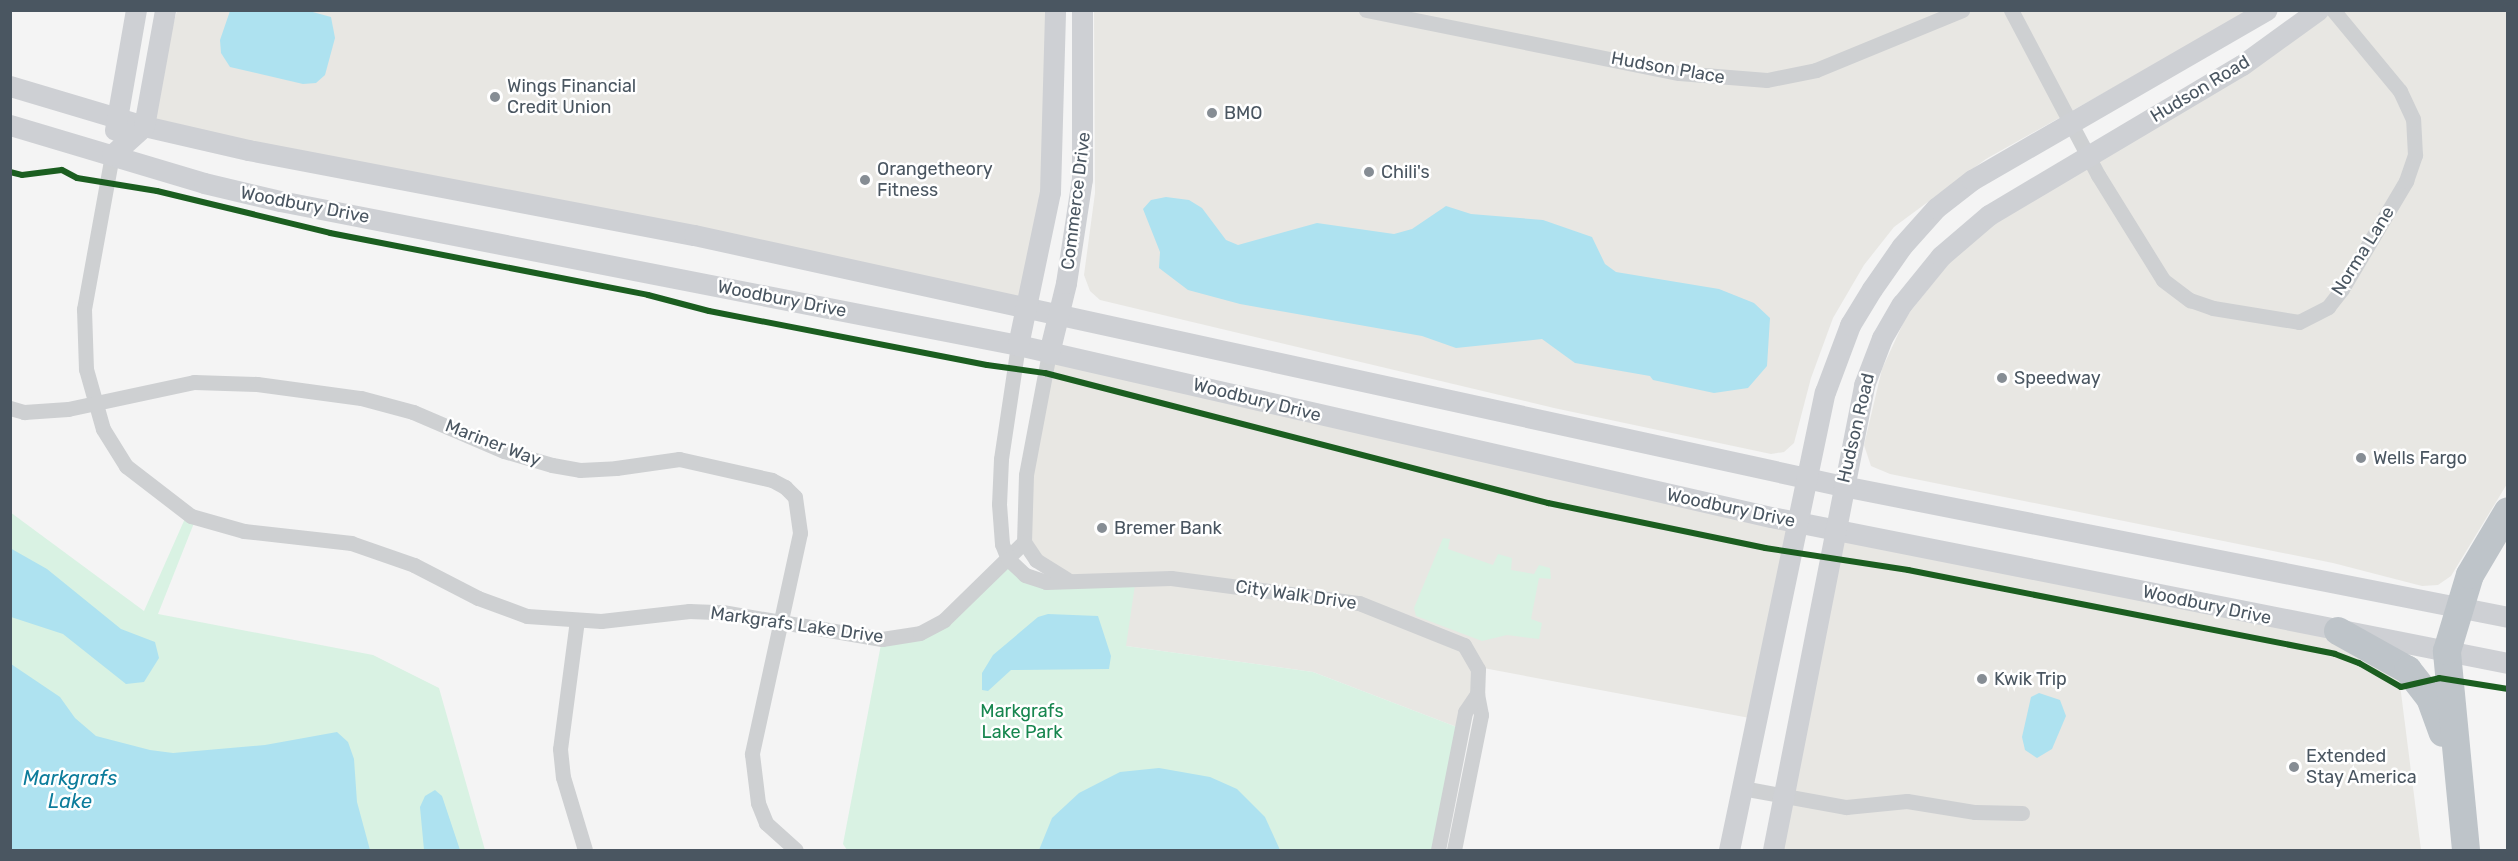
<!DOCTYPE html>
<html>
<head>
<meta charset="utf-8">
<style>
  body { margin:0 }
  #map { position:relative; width:2518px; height:861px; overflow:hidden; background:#f4f4f4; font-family:Rubik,sans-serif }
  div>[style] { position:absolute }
  .commercial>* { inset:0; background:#e8e7e3 }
  .green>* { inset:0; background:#d9f2e3 }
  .water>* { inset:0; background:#aee2f0 }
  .street>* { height:15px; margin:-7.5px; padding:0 7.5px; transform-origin:7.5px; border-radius:7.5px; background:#ced0d2 }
  .secondary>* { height:21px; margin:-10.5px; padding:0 10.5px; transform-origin:10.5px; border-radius:10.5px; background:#ced0d4 }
  .highway>* { height:28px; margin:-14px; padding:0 14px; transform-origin:14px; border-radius:14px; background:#bec4c9 }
  .cycleway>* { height:6px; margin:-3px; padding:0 3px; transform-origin:3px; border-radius:3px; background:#1b5e20 }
  .dots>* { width:16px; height:16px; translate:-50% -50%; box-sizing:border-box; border:3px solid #fff; border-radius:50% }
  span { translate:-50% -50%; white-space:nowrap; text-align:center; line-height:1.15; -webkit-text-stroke:5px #fff; paint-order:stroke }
  .street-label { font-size:18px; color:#4a5661 }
  .poi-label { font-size:18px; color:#4a5661 }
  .left { translate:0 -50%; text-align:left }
  .park-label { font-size:18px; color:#17864f }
  .water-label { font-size:20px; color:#0c7c9b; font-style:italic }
  .frame { position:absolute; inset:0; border:12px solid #4a5661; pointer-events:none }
</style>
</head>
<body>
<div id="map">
  <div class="commercial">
    <i style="clip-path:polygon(1094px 10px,2250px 11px,1986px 159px,1894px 227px,1864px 265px,1833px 318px,1811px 378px,1794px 443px,1784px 452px,1771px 454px,1554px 408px,1100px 300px,1090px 291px,1084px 275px,1095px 193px)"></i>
    <i style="clip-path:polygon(177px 11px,1055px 11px,1054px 63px,1028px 305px,144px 126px)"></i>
    <i style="clip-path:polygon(2332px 11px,2507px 11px,2507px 484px,2451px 576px,2438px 585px,2422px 586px,2333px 563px,1890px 474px,1871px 466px,1864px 445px,1882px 369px,1906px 317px,1948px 264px,1991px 226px,2255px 68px)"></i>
    <i style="clip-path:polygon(1049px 353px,1795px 522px,1755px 719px,1478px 667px,1462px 729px,1313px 672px,1126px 646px,1067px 579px,1036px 560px,1022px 507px)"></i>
    <i style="clip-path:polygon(1834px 531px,2338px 631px,2399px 677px,2421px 850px,1773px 850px)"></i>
  </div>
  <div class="green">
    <i style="clip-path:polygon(10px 512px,144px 611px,187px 514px,196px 518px,158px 614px,373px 655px,439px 688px,485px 850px,11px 850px)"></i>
    <i style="clip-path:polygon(1443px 538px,1450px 539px,1448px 549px,1493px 565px,1498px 554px,1512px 558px,1511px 570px,1534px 574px,1539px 565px,1550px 568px,1551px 579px,1539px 578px,1531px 619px,1542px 623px,1539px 639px,1507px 635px,1482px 641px,1416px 616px,1414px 608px)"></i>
    <i style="clip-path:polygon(1008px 559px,1025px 575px,1136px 578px,1126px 646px,1313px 672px,1462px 729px,1438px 850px,847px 850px,843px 844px,882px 639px,920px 633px)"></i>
  </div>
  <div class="water">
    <i style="clip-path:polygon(230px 11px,309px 11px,331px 17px,335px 38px,325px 75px,316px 83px,303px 84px,230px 67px,221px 53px,220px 40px)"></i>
    <i style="clip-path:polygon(1166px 197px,1189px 200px,1202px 208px,1226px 240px,1238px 245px,1317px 223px,1394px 234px,1412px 229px,1446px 206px,1471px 214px,1543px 220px,1592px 237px,1605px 264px,1616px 272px,1719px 289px,1754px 303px,1770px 318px,1767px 366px,1748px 388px,1714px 393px,1653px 380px,1650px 376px,1575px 363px,1542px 339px,1456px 348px,1422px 336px,1240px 304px,1188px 290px,1159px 268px,1160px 252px,1143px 209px,1151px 200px)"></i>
    <i style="clip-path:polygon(10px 548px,47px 569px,121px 629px,155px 642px,159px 658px,144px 682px,126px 684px,63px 634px,11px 617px)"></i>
    <i style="clip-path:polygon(1048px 614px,1098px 616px,1111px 656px,1109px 669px,1011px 670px,988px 691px,982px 690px,982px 673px,993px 655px,1038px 617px)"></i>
    <i style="clip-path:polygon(11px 664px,60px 697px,75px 718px,96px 736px,150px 750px,173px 753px,265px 745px,337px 732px,348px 742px,354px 759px,357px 802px,370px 850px,11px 850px)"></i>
    <i style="clip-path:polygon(2039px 693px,2060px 700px,2066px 716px,2052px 749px,2037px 758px,2025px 750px,2022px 737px,2031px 697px)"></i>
    <i style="clip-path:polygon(1159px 768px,1210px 777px,1237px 789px,1265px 817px,1280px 850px,1039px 850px,1052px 818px,1079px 793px,1120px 772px)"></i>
    <i style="clip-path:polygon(435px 790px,442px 796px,460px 850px,424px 850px,420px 807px,425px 796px)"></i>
  </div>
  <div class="street">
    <i style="left:1366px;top:10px;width:319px;rotate:11.4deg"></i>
    <i style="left:1679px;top:73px;width:88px;rotate:4.5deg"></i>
    <i style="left:1767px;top:80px;width:50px;rotate:-11.5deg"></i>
    <i style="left:1816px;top:70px;width:158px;rotate:-22.3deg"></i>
    <i style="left:2011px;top:10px;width:187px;rotate:62.2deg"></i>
    <i style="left:2098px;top:175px;width:123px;rotate:58.2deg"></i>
    <i style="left:2163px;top:280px;width:34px;rotate:37deg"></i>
    <i style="left:2190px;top:300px;width:24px;rotate:19deg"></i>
    <i style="left:2213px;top:308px;width:87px;rotate:9.2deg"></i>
    <i style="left:2299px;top:322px;width:33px;rotate:-27deg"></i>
    <i style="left:2328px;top:307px;width:23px;rotate:-52deg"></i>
    <i style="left:2342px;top:289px;width:126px;rotate:-59.3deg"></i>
    <i style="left:2406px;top:181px;width:28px;rotate:-71deg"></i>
    <i style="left:2415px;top:155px;width:36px;rotate:-93deg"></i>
    <i style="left:2413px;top:119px;width:31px;rotate:-115deg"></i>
    <i style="left:2400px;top:91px;width:105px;rotate:-129.6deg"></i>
    <i style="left:112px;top:155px;width:157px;rotate:100.3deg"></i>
    <i style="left:84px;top:309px;width:60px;rotate:88.1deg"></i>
    <i style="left:86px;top:369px;width:62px;rotate:74.2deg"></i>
    <i style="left:103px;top:429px;width:44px;rotate:58.1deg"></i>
    <i style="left:126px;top:466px;width:82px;rotate:37.6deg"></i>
    <i style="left:191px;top:516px;width:55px;rotate:15.8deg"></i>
    <i style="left:244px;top:531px;width:108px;rotate:6.4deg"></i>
    <i style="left:351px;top:543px;width:67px;rotate:19.2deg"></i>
    <i style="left:414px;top:565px;width:72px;rotate:27.3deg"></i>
    <i style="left:478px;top:598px;width:52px;rotate:20.2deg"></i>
    <i style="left:527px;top:616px;width:74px;rotate:3.9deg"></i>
    <i style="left:601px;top:621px;width:89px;rotate:-6.5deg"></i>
    <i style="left:689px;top:611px;width:33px;rotate:2deg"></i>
    <i style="left:722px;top:612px;width:162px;rotate:9.6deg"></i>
    <i style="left:882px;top:639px;width:38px;rotate:-9deg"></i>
    <i style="left:920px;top:633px;width:27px;rotate:-28deg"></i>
    <i style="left:944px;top:620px;width:112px;rotate:-44.3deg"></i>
    <i style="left:1018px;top:345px;width:115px;rotate:98.5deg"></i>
    <i style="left:1001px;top:459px;width:45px;rotate:92.5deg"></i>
    <i style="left:999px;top:504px;width:40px;rotate:85.7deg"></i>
    <i style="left:1002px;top:544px;width:16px;rotate:68deg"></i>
    <i style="left:1008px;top:559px;width:23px;rotate:43deg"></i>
    <i style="left:1025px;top:575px;width:22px;rotate:18deg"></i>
    <i style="left:1046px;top:582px;width:125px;rotate:-1.8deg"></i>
    <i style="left:1171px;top:578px;width:190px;rotate:7.6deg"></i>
    <i style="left:1359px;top:603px;width:113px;rotate:21.8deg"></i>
    <i style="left:1464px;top:645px;width:28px;rotate:60deg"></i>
    <i style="left:1478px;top:669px;width:25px;rotate:92deg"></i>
    <i style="left:1477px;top:694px;width:21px;rotate:79deg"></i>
    <i style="left:1481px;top:715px;width:138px;rotate:101.3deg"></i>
    <i style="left:1049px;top:353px;width:124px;rotate:100.7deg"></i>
    <i style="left:1026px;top:475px;width:67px;rotate:91.7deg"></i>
    <i style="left:1024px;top:542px;width:22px;rotate:56deg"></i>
    <i style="left:1036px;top:560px;width:36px;rotate:32deg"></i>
    <i style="left:10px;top:408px;width:15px;rotate:16deg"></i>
    <i style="left:24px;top:412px;width:44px;rotate:-3.9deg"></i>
    <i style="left:68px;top:409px;width:129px;rotate:-12.1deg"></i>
    <i style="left:194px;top:382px;width:63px;rotate:1.8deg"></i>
    <i style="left:257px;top:384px;width:105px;rotate:7.7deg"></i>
    <i style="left:361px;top:398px;width:54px;rotate:15.1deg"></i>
    <i style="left:413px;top:412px;width:99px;rotate:23.2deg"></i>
    <i style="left:504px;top:451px;width:50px;rotate:16.3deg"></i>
    <i style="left:552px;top:465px;width:28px;rotate:10deg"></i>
    <i style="left:580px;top:470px;width:36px;rotate:-3deg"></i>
    <i style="left:616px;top:468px;width:64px;rotate:-8.1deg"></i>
    <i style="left:679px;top:459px;width:95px;rotate:12.7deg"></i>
    <i style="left:772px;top:480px;width:15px;rotate:28deg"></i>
    <i style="left:785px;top:487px;width:14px;rotate:45deg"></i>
    <i style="left:795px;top:497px;width:36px;rotate:82deg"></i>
    <i style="left:800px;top:533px;width:226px;rotate:102.3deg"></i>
    <i style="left:752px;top:754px;width:49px;rotate:83deg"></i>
    <i style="left:758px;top:803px;width:22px;rotate:68deg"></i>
    <i style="left:766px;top:823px;width:40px;rotate:42deg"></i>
    <i style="left:577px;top:620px;width:130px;rotate:97.5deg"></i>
    <i style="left:560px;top:749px;width:28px;rotate:84deg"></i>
    <i style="left:563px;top:777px;width:76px;rotate:73.2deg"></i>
    <i style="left:1742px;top:788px;width:106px;rotate:10.4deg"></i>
    <i style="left:1846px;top:807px;width:61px;rotate:-5.6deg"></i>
    <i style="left:1907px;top:801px;width:69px;rotate:9.2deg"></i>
    <i style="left:1975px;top:812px;width:47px;rotate:1.2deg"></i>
    <i style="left:1438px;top:850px;width:141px;rotate:-78.9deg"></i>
    <i style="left:1465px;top:712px;width:22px;rotate:-56deg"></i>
  </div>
  <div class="secondary">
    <i style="left:10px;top:86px;width:140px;rotate:16.6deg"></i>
    <i style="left:144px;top:126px;width:107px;rotate:13deg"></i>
    <i style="left:248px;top:150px;width:454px;rotate:10.8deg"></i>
    <i style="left:694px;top:235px;width:1176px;rotate:12.32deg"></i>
    <i style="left:1843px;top:486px;width:678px;rotate:11.14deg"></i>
    <i style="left:10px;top:125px;width:202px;rotate:16.6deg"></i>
    <i style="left:204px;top:183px;width:78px;rotate:13.3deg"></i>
    <i style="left:280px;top:201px;width:752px;rotate:11.04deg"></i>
    <i style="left:1018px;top:345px;width:772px;rotate:12.87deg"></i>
    <i style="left:1771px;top:517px;width:751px;rotate:11.21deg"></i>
    <i style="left:115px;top:130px;width:122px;rotate:-80.1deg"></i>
    <i style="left:112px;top:155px;width:43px;rotate:-42.2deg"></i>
    <i style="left:144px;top:126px;width:118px;rotate:-79.7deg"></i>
    <i style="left:1018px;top:345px;width:156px;rotate:-78.2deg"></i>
    <i style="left:1050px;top:192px;width:182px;rotate:-88.4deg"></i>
    <i style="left:1049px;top:353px;width:72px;rotate:-76.3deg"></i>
    <i style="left:1066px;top:283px;width:105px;rotate:-81.3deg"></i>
    <i style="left:1082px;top:179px;width:169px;rotate:-90deg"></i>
    <i style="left:1729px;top:850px;width:468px;rotate:-78.2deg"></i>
    <i style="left:1825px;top:392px;width:72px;rotate:-69.5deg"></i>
    <i style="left:1850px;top:325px;width:42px;rotate:-58.6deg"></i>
    <i style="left:1872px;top:289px;width:52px;rotate:-55.1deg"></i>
    <i style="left:1902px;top:246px;width:51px;rotate:-48.2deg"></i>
    <i style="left:1936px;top:208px;width:46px;rotate:-37.9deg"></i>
    <i style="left:1972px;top:180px;width:340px;rotate:-30deg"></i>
    <i style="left:1773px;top:850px;width:474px;rotate:-78.9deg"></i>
    <i style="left:1864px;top:385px;width:50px;rotate:-69deg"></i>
    <i style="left:1882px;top:338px;width:39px;rotate:-60deg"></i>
    <i style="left:1902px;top:304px;width:62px;rotate:-50.9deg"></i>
    <i style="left:1941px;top:256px;width:63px;rotate:-40.5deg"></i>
    <i style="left:1989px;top:215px;width:294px;rotate:-30.7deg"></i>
    <i style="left:2242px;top:65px;width:94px;rotate:-35.9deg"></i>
  </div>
  <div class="highway">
    <i style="left:2338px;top:631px;width:80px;rotate:29.1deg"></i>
    <i style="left:2408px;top:670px;width:36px;rotate:52deg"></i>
    <i style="left:2430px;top:698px;width:37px;rotate:70deg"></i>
    <i style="left:2466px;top:850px;width:200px;rotate:-95.5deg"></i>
    <i style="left:2447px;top:651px;width:79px;rotate:-73.2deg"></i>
    <i style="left:2470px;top:575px;width:74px;rotate:-59.3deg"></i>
  </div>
  <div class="cycleway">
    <i style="left:10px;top:172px;width:12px;rotate:14deg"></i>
    <i style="left:22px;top:175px;width:40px;rotate:-7.1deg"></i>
    <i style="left:62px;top:170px;width:17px;rotate:28deg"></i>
    <i style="left:77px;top:178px;width:81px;rotate:9.2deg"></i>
    <i style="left:157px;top:191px;width:178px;rotate:13.6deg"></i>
    <i style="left:330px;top:233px;width:324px;rotate:11deg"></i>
    <i style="left:648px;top:295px;width:63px;rotate:14.7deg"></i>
    <i style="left:709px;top:311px;width:283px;rotate:11deg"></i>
    <i style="left:987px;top:365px;width:59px;rotate:7.9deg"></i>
    <i style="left:1045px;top:373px;width:520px;rotate:14.49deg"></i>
    <i style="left:1548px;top:503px;width:222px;rotate:11.7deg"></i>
    <i style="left:1765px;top:548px;width:145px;rotate:8.7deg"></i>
    <i style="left:1908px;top:570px;width:435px;rotate:11.1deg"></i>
    <i style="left:2335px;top:654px;width:26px;rotate:21deg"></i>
    <i style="left:2359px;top:663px;width:48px;rotate:29.7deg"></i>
    <i style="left:2401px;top:687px;width:39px;rotate:-13deg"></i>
    <i style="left:2439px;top:678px;width:70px;rotate:9.1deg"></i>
  </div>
  <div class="dots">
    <i style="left:495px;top:97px;background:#868d94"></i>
    <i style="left:1212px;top:113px;background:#868d94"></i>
    <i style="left:1369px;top:172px;background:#868d94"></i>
    <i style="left:865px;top:180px;background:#868d94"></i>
    <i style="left:2002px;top:378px;background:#868d94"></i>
    <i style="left:2361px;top:458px;background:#868d94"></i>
    <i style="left:1102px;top:528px;background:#868d94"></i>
    <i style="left:1982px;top:679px;background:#868d94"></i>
    <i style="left:2294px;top:767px;background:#868d94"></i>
  </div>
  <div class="street-label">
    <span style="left:1668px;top:68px;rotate:10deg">Hudson Place</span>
    <span style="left:2200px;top:89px;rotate:-31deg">Hudson Road</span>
    <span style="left:1076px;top:201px;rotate:-83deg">Commerce Drive</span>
    <span style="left:305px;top:205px;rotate:11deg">Woodbury Drive</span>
    <span style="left:2363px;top:251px;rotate:-58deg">Norma Lane</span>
    <span style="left:782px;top:299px;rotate:11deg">Woodbury Drive</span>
    <span style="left:1257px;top:400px;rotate:14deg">Woodbury Drive</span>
    <span style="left:1856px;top:428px;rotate:-77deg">Hudson Road</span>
    <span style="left:493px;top:443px;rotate:21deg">Mariner Way</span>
    <span style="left:1731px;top:508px;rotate:12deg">Woodbury Drive</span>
    <span style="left:1296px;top:595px;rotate:8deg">City Walk Drive</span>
    <span style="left:2207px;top:605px;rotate:12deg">Woodbury Drive</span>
    <span style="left:797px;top:625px;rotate:8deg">Markgrafs Lake Drive</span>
  </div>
  <div class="poi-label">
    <span class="left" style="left:507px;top:97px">Wings Financial<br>Credit Union</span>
    <span class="left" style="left:1224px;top:113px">BMO</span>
    <span class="left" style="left:877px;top:180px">Orangetheory<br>Fitness</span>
    <span class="left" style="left:1381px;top:172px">Chili's</span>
    <span class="left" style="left:2014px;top:378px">Speedway</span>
    <span class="left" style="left:2373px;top:458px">Wells Fargo</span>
    <span class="left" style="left:1114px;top:528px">Bremer Bank</span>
    <span class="left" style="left:1994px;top:679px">Kwik Trip</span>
    <span class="left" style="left:2306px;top:767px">Extended<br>Stay America</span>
  </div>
  <div class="park-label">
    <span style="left:1022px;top:722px">Markgrafs<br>Lake Park</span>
  </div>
  <div class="water-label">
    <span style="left:70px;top:790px">Markgrafs<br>Lake</span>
  </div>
  <div class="frame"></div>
</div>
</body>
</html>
